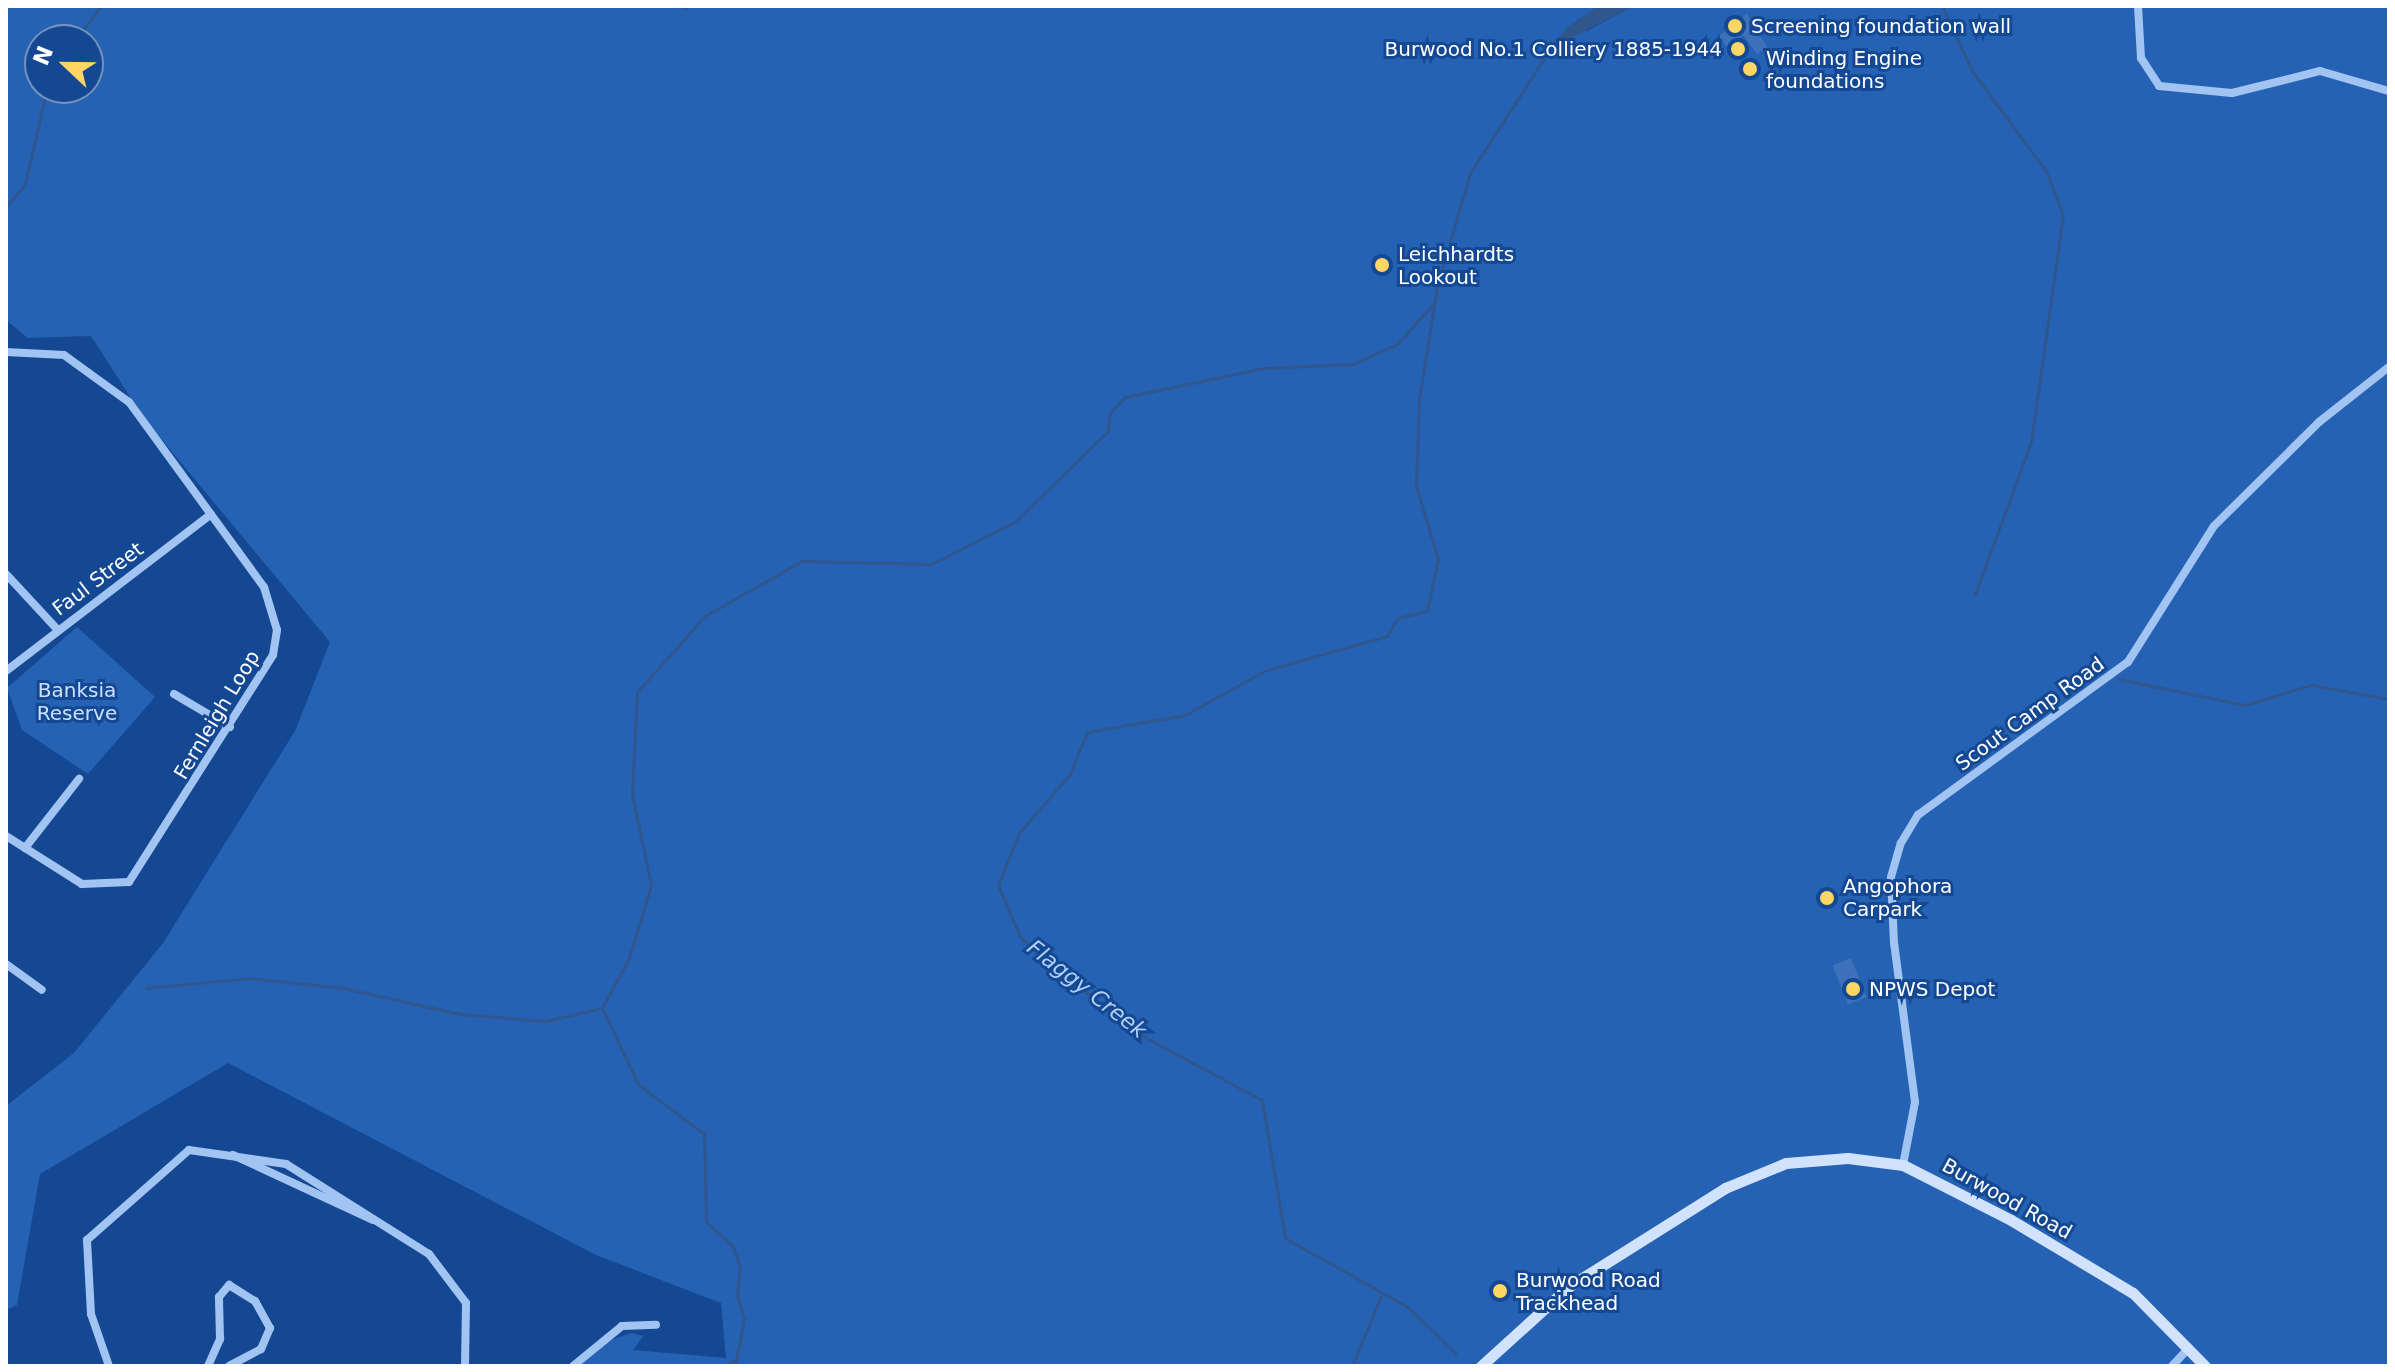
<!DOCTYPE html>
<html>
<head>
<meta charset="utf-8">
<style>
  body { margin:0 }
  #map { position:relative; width:2395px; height:1372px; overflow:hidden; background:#144893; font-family:"DejaVu Sans",sans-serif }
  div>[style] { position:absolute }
  .green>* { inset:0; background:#2662b3 }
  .water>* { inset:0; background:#30568e }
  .stream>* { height:3px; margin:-1.5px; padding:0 1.5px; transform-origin:1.5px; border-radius:1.5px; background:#30568e }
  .building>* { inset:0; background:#3d72bb; transform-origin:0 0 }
  .street>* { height:8px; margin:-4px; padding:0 4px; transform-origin:4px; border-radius:4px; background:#a2c4f2 }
  .secondary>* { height:11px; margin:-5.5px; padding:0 5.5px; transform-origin:5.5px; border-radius:5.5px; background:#d1e3fc }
  .dots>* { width:22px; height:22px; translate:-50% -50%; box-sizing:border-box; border:4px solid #144893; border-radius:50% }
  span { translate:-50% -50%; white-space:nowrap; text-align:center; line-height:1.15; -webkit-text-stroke:6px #144893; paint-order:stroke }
  .poi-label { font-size:20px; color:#fff }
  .left { translate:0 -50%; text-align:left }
  .right { translate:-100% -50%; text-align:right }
  .street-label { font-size:20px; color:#fff }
  .park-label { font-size:20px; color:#cae0fc }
  .water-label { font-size:22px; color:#afcff9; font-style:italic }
  .frame { position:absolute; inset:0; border:8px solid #fff; pointer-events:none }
  .north { position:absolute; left:24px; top:24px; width:80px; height:80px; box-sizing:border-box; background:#144893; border:2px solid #7291be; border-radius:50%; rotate:292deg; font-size:22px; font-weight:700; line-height:32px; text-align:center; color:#fff }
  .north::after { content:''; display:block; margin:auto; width:28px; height:36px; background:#ffd663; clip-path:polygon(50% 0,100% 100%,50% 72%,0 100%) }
</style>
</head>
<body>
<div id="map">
  <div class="green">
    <i style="clip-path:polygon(evenodd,6px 6px,1599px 6px,1567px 28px,1587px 31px,1633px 6px,2389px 6px,2389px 1366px,579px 1366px,599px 1344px,632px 1333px,643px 1336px,633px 1350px,726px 1358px,721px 1303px,596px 1255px,228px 1063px,40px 1174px,17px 1305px,6px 1310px,6px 1106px,74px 1053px,163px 943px,295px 731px,330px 642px,143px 417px,91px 336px,28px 338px,6px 320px,6px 6px,40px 40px,88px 40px,88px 88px,40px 88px,40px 40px)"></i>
    <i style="clip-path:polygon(77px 627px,155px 697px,88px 774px,22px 730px,7px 688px)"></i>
  </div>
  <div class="water">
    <i style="clip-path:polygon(1599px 6px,1633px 6px,1547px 51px,1567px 28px)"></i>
  </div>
  <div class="stream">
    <i style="left:682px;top:6px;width:4px;rotate:34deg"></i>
    <i style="left:1942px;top:6px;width:72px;rotate:65.2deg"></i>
    <i style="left:1972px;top:71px;width:124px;rotate:53.5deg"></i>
    <i style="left:2046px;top:171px;width:47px;rotate:68.9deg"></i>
    <i style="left:2063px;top:215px;width:229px;rotate:98deg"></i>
    <i style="left:2031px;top:442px;width:162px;rotate:110.2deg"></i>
    <i style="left:75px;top:40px;width:43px;rotate:-52.6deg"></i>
    <i style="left:6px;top:207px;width:30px;rotate:-50deg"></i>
    <i style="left:25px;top:184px;width:98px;rotate:-77.1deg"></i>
    <i style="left:2118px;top:679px;width:130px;rotate:11.6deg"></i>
    <i style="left:2245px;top:705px;width:69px;rotate:-16.9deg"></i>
    <i style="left:2311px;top:685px;width:79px;rotate:10.2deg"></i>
    <i style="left:146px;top:988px;width:103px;rotate:-5.5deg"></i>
    <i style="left:249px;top:978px;width:95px;rotate:6.1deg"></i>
    <i style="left:343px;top:988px;width:120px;rotate:12.5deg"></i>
    <i style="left:460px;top:1014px;width:86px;rotate:4.7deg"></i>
    <i style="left:546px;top:1021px;width:57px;rotate:-13.3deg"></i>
    <i style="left:1456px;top:1354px;width:67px;rotate:-135.6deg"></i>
    <i style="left:1408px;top:1307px;width:141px;rotate:-150.7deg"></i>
    <i style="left:1285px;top:1238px;width:140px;rotate:-99.5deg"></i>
    <i style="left:1262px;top:1100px;width:137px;rotate:-151.8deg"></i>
    <i style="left:1141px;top:1035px;width:98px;rotate:-142.1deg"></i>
    <i style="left:1064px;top:975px;width:58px;rotate:-139.2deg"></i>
    <i style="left:1020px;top:937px;width:56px;rotate:-112.9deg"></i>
    <i style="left:998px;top:885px;width:56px;rotate:-68deg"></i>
    <i style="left:1019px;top:833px;width:78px;rotate:-49.2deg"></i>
    <i style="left:1070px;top:774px;width:45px;rotate:-68deg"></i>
    <i style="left:1087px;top:732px;width:99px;rotate:-9.8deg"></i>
    <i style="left:1185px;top:715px;width:90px;rotate:-29.1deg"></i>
    <i style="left:1264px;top:671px;width:128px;rotate:-15.9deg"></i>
    <i style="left:1387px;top:636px;width:21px;rotate:-59deg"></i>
    <i style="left:1398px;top:618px;width:30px;rotate:-14deg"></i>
    <i style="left:1427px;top:611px;width:53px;rotate:-78.1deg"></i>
    <i style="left:1438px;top:559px;width:76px;rotate:-106.8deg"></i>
    <i style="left:1416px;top:486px;width:87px;rotate:-88deg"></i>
    <i style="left:1419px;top:399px;width:113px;rotate:-80.9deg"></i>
    <i style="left:1437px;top:287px;width:119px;rotate:-73.9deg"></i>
    <i style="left:1470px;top:173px;width:148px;rotate:-57.2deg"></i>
    <i style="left:725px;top:1366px;width:12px;rotate:-31deg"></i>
    <i style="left:735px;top:1366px;width:48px;rotate:-79.2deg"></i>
    <i style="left:744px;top:1319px;width:25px;rotate:-106deg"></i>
    <i style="left:737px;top:1295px;width:27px;rotate:-84deg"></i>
    <i style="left:740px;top:1268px;width:23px;rotate:-108deg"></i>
    <i style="left:733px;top:1246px;width:36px;rotate:-138deg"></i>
    <i style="left:706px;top:1222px;width:88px;rotate:-91.3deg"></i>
    <i style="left:704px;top:1134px;width:83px;rotate:-142.9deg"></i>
    <i style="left:638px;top:1084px;width:84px;rotate:-115.3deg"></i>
    <i style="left:602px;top:1008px;width:57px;rotate:-61.6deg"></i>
    <i style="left:629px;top:958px;width:76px;rotate:-73.2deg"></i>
    <i style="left:651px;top:885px;width:93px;rotate:-101.8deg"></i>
    <i style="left:632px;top:794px;width:102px;rotate:-87.2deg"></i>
    <i style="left:637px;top:692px;width:102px;rotate:-48.2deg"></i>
    <i style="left:705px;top:616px;width:112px;rotate:-29.6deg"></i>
    <i style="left:802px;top:561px;width:130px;rotate:1.3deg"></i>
    <i style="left:932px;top:564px;width:94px;rotate:-27.1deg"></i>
    <i style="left:1016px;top:521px;width:129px;rotate:-44.4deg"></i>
    <i style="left:1108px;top:431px;width:18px;rotate:-84deg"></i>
    <i style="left:1110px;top:413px;width:22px;rotate:-47deg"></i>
    <i style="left:1125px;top:397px;width:142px;rotate:-11.8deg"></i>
    <i style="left:1264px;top:368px;width:89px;rotate:-2.6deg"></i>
    <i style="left:1353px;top:364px;width:48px;rotate:-24.4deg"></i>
    <i style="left:1397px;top:344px;width:57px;rotate:-47.9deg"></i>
    <i style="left:1352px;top:1366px;width:76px;rotate:-67.5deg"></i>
  </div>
  <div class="building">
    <i style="clip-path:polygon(1747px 14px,1767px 47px,1757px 54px,1743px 35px,1727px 47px,1719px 36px)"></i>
    <i style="left:1851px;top:958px;width:42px;height:20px;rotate:68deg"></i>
  </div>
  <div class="street">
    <i style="left:2138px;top:6px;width:52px;rotate:86.7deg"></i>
    <i style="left:2141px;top:58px;width:33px;rotate:57deg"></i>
    <i style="left:2159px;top:86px;width:73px;rotate:5.5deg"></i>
    <i style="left:2232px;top:93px;width:91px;rotate:-14deg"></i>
    <i style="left:2320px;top:71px;width:72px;rotate:16.2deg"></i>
    <i style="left:6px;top:352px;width:58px;rotate:3deg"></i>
    <i style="left:64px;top:355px;width:80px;rotate:35.9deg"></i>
    <i style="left:129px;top:402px;width:229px;rotate:53.9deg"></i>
    <i style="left:264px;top:587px;width:45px;rotate:73.2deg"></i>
    <i style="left:277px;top:630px;width:25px;rotate:99deg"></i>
    <i style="left:273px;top:655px;width:269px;rotate:122.4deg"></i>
    <i style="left:129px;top:882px;width:47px;rotate:177.6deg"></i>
    <i style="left:82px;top:884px;width:90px;rotate:-147.7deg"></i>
    <i style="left:6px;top:574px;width:75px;rotate:47.2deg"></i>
    <i style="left:6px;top:671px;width:258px;rotate:-37.4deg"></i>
    <i style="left:174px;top:694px;width:65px;rotate:30.5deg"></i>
    <i style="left:25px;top:848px;width:88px;rotate:-52deg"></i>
    <i style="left:6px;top:964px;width:44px;rotate:35.8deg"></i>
    <i style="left:233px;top:1155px;width:154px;rotate:24.9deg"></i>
    <i style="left:1903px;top:1165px;width:64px;rotate:-79.2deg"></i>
    <i style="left:1915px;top:1102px;width:160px;rotate:-97.5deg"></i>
    <i style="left:1894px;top:943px;width:66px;rotate:-92.6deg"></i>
    <i style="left:1891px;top:877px;width:35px;rotate:-74deg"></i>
    <i style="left:1901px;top:843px;width:33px;rotate:-59deg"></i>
    <i style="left:1918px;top:815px;width:260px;rotate:-36.1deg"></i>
    <i style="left:2128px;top:662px;width:161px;rotate:-57.7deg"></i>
    <i style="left:2214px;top:526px;width:148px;rotate:-44.7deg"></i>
    <i style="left:2319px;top:422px;width:89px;rotate:-38.2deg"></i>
    <i style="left:109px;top:1366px;width:55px;rotate:-109.1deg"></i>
    <i style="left:91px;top:1314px;width:74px;rotate:-93.1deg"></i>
    <i style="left:87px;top:1240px;width:136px;rotate:-41.4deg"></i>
    <i style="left:189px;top:1150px;width:98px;rotate:8.2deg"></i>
    <i style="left:286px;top:1164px;width:169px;rotate:32.2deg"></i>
    <i style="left:429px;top:1254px;width:61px;rotate:52.9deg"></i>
    <i style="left:466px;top:1303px;width:63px;rotate:90.9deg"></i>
    <i style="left:208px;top:1366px;width:30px;rotate:-66deg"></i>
    <i style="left:220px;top:1339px;width:42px;rotate:-91.4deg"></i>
    <i style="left:219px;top:1297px;width:16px;rotate:-50deg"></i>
    <i style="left:229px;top:1285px;width:31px;rotate:32deg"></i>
    <i style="left:255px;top:1301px;width:31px;rotate:61deg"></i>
    <i style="left:270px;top:1328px;width:23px;rotate:113deg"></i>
    <i style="left:261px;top:1349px;width:36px;rotate:152deg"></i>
    <i style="left:573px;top:1366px;width:63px;rotate:-39.2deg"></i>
    <i style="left:622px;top:1326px;width:34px;rotate:-2deg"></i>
    <i style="left:2172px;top:1366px;width:25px;rotate:-47deg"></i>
  </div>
  <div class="secondary">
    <i style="left:1481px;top:1366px;width:118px;rotate:-42.2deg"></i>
    <i style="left:1568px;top:1287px;width:186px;rotate:-32.2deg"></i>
    <i style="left:1725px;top:1188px;width:66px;rotate:-22.3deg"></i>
    <i style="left:1786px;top:1163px;width:62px;rotate:-4.6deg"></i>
    <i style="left:1848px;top:1158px;width:55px;rotate:7.3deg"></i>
    <i style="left:1903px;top:1165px;width:121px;rotate:27deg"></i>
    <i style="left:2011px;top:1220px;width:142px;rotate:30.9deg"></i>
    <i style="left:2133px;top:1293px;width:103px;rotate:45.4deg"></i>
  </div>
  <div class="dots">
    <i style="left:1735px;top:26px;background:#ffd663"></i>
    <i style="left:1738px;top:49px;background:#ffd663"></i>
    <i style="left:1750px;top:69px;background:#ffd663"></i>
    <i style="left:1382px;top:265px;background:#ffd663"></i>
    <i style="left:1827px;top:898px;background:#ffd663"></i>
    <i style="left:1853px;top:989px;background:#ffd663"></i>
    <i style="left:1500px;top:1291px;background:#ffd663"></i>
  </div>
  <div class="poi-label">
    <span class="left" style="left:1751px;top:26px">Screening foundation wall</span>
    <span class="right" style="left:1722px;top:49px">Burwood No.1 Colliery 1885-1944</span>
    <span class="left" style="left:1766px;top:70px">Winding Engine<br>foundations</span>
    <span class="left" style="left:1398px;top:266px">Leichhardts<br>Lookout</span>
    <span class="left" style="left:1843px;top:898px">Angophora<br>Carpark</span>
    <span class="left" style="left:1869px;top:989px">NPWS Depot</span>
    <span class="left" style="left:1516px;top:1292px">Burwood Road<br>Trackhead</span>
  </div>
  <div class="street-label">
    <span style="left:98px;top:579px;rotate:-37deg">Faul Street</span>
    <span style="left:2030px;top:714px;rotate:-36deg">Scout Camp Road</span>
    <span style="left:217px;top:715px;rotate:-59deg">Fernleigh Loop</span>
    <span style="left:2007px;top:1199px;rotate:29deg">Burwood Road</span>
  </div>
  <div class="park-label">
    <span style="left:77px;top:702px">Banksia<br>Reserve</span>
  </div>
  <div class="water-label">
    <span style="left:1087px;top:989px;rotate:38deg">Flaggy Creek</span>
  </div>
  <div class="frame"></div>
  <div class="north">N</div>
</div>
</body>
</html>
